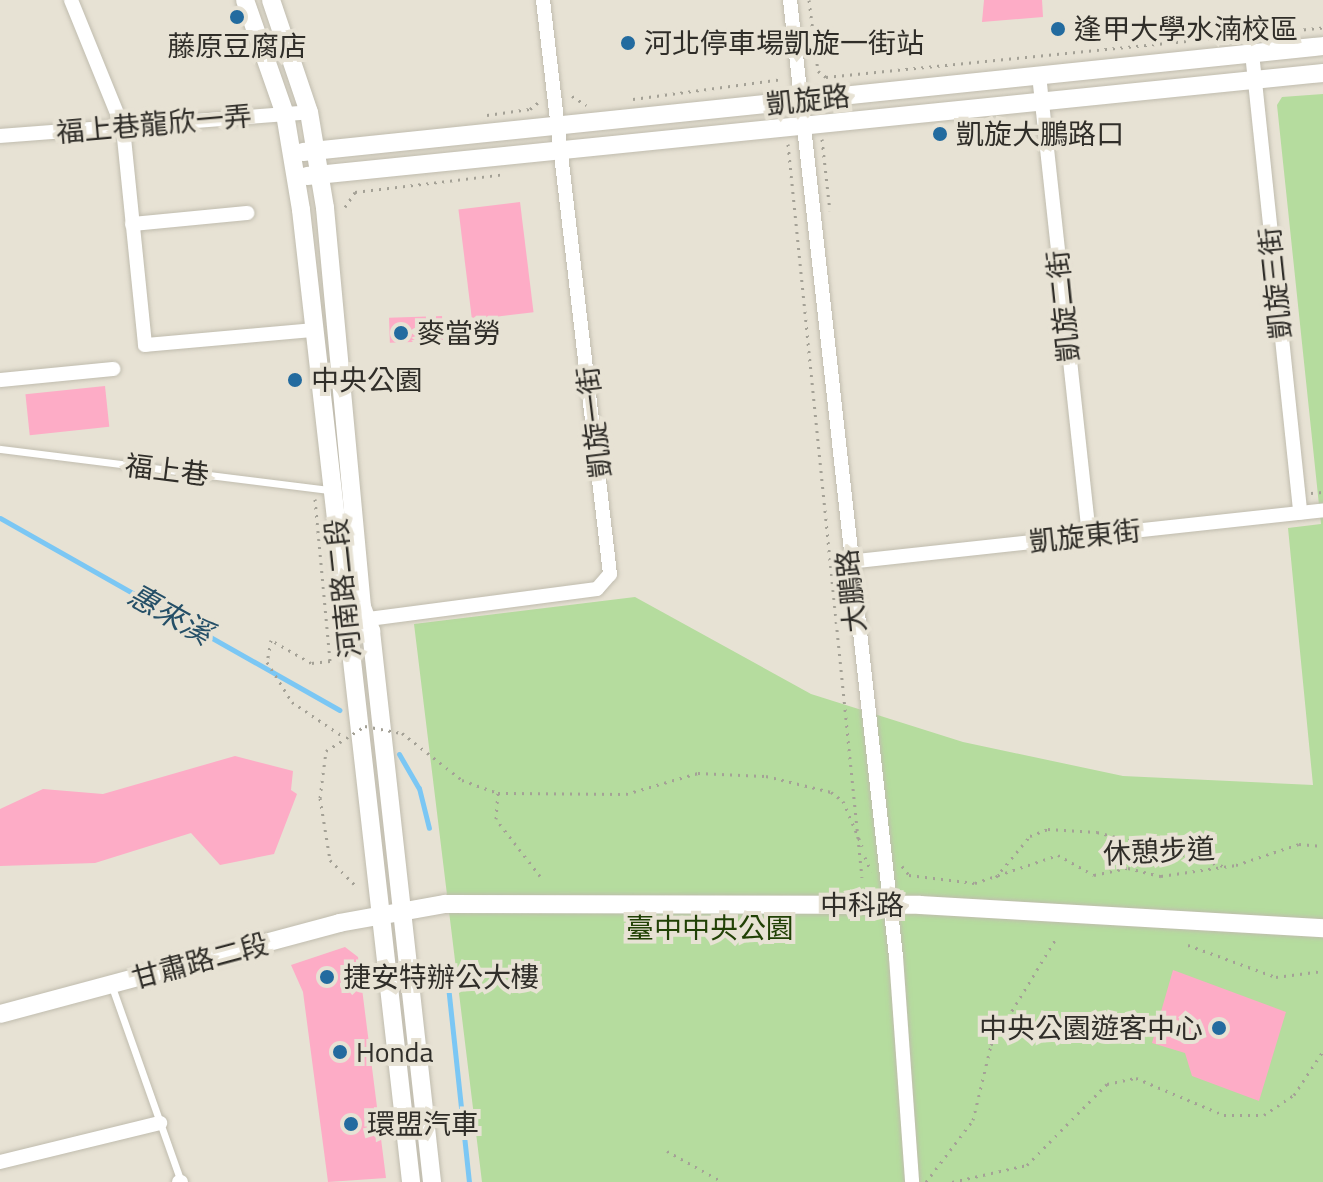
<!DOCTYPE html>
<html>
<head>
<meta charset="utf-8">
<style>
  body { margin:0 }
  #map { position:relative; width:1323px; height:1182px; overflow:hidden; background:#e7e2d4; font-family:"Titillium Web","Noto Sans TC",sans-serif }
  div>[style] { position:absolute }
  .green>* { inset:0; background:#b5dc9e }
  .stream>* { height:5px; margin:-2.5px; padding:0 2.5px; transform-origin:2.5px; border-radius:2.5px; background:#7bc7f4 }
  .building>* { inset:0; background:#fdacc6; transform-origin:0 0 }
  .path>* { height:3px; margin-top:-1.5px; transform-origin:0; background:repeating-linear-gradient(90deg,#a4a196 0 2px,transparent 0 8px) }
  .roads { filter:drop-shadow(0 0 2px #c0bcae) drop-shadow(0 0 2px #c0bcae) }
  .service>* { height:7px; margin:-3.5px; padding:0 3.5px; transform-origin:3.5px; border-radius:3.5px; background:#fff }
  .minor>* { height:14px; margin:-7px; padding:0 7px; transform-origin:7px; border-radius:7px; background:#fff }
  .tertiary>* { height:18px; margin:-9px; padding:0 9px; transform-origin:9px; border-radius:9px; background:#fff }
  .path-bridge>* { height:3px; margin-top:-1.5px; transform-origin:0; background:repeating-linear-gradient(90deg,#a4a196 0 2px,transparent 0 8px) }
  .dots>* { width:22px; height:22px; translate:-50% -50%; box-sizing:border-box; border:4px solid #e7e2d4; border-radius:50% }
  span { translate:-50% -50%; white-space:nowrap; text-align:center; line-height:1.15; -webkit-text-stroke:8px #e7e2d4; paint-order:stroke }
  .poi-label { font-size:28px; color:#302e29 }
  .left { translate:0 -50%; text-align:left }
  .right { translate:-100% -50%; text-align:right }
  .street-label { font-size:28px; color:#302e29 }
  .park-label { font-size:28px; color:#214105 }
  .water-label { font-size:30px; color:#254f67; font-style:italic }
</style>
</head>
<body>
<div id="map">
  <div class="green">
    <i style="clip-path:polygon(1323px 94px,1323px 1182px,482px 1182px,414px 624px,635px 597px,811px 694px,963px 742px,1123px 776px,1313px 785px,1288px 528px,1321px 524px,1277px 105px,1282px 97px)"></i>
  </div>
  <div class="stream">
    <i style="left:0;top:518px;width:390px;rotate:29.5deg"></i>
    <i style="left:399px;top:754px;width:39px;rotate:60deg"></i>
    <i style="left:419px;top:788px;width:41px;rotate:76deg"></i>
    <i style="left:446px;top:967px;width:216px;rotate:83.9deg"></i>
  </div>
  <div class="building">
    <i style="clip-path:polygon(984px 0,1042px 0,1043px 17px,982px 22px)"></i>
    <i style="left:520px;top:202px;width:111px;height:62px;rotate:83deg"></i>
    <i style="left:442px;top:316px;width:25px;height:53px;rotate:88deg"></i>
    <i style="left:105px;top:386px;width:41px;height:80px;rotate:84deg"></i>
    <i style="clip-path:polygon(235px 756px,293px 771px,291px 790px,297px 794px,274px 854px,220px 865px,191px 833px,95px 863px,0 866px,0 809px,43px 789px,103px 794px)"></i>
    <i style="clip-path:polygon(345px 947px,358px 957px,386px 1178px,328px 1182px,303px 992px,291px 965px)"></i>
    <i style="clip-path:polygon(1173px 970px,1286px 1012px,1259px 1101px,1192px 1076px,1185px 1053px,1152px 1043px)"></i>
  </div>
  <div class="path">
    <i style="left:809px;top:0;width:72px;rotate:82.8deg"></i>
    <i style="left:818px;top:71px;width:10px;rotate:37deg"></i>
    <i style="left:826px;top:77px;width:500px;rotate:-5.7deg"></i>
    <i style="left:572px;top:96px;width:17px;rotate:33deg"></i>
    <i style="left:633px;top:99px;width:151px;rotate:-7.6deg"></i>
    <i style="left:487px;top:115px;width:43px;rotate:-7.9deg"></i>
    <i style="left:530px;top:109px;width:13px;rotate:-39deg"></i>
    <i style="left:822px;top:139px;width:72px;rotate:83.7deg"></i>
    <i style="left:788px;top:144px;width:737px;rotate:84.24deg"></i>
    <i style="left:345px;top:207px;width:18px;rotate:-56deg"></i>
    <i style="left:355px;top:192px;width:151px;rotate:-6.8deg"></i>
    <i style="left:1311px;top:493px;width:12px;rotate:-5deg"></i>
    <i style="left:315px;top:499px;width:163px;rotate:84.7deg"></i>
    <i style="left:330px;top:661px;width:19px;rotate:174deg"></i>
    <i style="left:311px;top:663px;width:46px;rotate:-150.1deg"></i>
    <i style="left:271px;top:640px;width:22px;rotate:100deg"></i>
    <i style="left:267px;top:662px;width:47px;rotate:58deg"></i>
    <i style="left:292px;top:702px;width:59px;rotate:34deg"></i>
    <i style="left:320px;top:798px;width:63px;rotate:80.8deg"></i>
    <i style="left:330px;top:860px;width:37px;rotate:45deg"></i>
    <i style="left:865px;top:857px;width:16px;rotate:68deg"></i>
    <i style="left:902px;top:866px;width:11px;rotate:52deg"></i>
    <i style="left:909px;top:875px;width:66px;rotate:6.9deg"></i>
    <i style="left:975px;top:883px;width:88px;rotate:-18.6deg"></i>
    <i style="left:1058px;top:855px;width:41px;rotate:29.1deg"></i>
    <i style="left:1094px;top:875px;width:35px;rotate:-12deg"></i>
    <i style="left:1128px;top:868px;width:34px;rotate:14deg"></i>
    <i style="left:1161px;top:876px;width:76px;rotate:-8.3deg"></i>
    <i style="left:1236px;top:865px;width:66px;rotate:-18.4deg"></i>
    <i style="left:1299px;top:844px;width:24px;rotate:5deg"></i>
    <i style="left:540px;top:876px;width:72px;rotate:-127.7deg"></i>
    <i style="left:496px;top:819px;width:26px;rotate:-86deg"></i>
    <i style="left:498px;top:793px;width:128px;rotate:0.4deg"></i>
    <i style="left:626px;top:794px;width:75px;rotate:-16.3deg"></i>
    <i style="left:698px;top:773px;width:68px;rotate:2.5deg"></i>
    <i style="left:766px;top:776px;width:67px;rotate:13.8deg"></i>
    <i style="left:831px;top:792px;width:15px;rotate:37deg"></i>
    <i style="left:843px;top:801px;width:49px;rotate:67.1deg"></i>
    <i style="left:996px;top:877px;width:53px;rotate:-50.3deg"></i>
    <i style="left:1030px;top:836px;width:19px;rotate:-21deg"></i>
    <i style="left:1048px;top:829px;width:49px;rotate:3.5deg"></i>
    <i style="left:1097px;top:832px;width:131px;rotate:15.1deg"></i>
    <i style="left:1188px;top:945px;width:94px;rotate:20deg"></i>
    <i style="left:1276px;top:977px;width:47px;rotate:-7.3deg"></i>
    <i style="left:667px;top:1151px;width:64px;rotate:29deg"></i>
    <i style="left:926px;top:1182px;width:78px;rotate:-52.8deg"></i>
    <i style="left:973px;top:1120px;width:77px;rotate:-76.5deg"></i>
    <i style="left:991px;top:1045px;width:123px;rotate:-58.6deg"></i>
    <i style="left:952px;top:1182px;width:77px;rotate:-12.8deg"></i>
    <i style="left:1027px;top:1165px;width:114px;rotate:-45.4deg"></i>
    <i style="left:1107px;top:1084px;width:30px;rotate:-12deg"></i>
    <i style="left:1136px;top:1078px;width:95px;rotate:22.8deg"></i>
    <i style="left:1224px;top:1115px;width:40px"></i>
    <i style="left:1264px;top:1115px;width:36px;rotate:-34deg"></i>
    <i style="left:1294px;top:1095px;width:53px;rotate:-56.6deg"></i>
  </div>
  <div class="roads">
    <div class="service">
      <i style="left:0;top:449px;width:334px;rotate:7.1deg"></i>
      <i style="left:112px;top:987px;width:207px;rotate:70.5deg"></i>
    </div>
    <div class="minor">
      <i style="left:71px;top:0;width:138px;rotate:67.9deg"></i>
      <i style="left:123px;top:128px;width:218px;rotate:84.2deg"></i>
      <i style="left:145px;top:345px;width:169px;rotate:-5.1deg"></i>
      <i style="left:790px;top:0;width:963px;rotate:83.68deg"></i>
      <i style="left:896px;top:957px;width:226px;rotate:85.9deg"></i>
      <i style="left:1252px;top:53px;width:462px;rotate:84deg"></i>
      <i style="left:1039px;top:75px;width:464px;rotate:83.8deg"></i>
      <i style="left:0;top:136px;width:310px;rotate:-4.4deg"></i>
      <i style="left:132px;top:224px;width:116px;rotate:-5.5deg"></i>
      <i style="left:0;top:380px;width:114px;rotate:-5.6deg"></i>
      <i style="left:848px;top:562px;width:478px;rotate:-6.2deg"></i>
      <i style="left:346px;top:622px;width:253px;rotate:-7.5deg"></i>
      <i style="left:597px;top:589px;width:20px;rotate:-49deg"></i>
      <i style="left:610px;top:574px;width:578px;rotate:-96.66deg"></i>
      <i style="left:0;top:1162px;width:165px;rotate:-13.7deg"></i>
      <i style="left:179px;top:1182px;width:2px"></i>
    </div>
    <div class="tertiary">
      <i style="left:245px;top:0;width:121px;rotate:70.7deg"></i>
      <i style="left:285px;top:114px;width:97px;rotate:80.5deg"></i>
      <i style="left:301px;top:210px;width:978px;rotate:83.54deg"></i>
      <i style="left:271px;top:0;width:118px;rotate:71.3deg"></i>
      <i style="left:309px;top:112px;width:97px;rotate:80.5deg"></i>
      <i style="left:325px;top:208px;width:401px;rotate:84.7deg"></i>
      <i style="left:362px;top:607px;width:26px;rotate:69deg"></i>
      <i style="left:371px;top:631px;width:554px;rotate:83.68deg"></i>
      <i style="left:303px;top:152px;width:1025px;rotate:-5.93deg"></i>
      <i style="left:307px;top:176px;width:1021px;rotate:-5.79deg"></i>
      <i style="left:0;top:1014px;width:351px;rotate:-15deg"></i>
      <i style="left:339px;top:923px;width:108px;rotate:-10.2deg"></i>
      <i style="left:445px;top:904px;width:475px;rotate:0.1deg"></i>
      <i style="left:920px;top:905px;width:404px;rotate:3.3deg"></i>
    </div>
  </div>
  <div class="path-bridge">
    <i style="left:320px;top:798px;width:47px;rotate:-82.7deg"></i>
    <i style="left:326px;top:751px;width:46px;rotate:-32.7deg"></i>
    <i style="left:365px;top:726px;width:38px;rotate:11deg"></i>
    <i style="left:402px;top:733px;width:76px;rotate:38.1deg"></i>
    <i style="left:462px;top:780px;width:38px;rotate:20deg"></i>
  </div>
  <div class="dots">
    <i style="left:237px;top:17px;background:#236b9f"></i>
    <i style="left:1058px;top:29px;background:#236b9f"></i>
    <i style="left:628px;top:43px;background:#236b9f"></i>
    <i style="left:940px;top:134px;background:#236b9f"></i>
    <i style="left:401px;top:333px;background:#236b9f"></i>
    <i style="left:295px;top:380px;background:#236b9f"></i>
    <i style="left:327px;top:977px;background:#236b9f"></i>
    <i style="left:1219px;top:1028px;background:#236b9f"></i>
    <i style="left:340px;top:1052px;background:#236b9f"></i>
    <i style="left:351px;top:1124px;background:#236b9f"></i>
  </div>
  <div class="poi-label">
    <span class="left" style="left:1074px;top:29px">逢甲大學水湳校區</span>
    <span class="left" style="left:644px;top:43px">河北停車場凱旋一街站</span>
    <span style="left:237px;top:46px">藤原豆腐店</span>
    <span class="left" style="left:956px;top:134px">凱旋大鵬路口</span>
    <span class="left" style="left:417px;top:333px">麥當勞</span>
    <span class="left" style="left:311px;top:380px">中央公園</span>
    <span class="left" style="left:343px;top:977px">捷安特辦公大樓</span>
    <span class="right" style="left:1203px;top:1028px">中央公園遊客中心</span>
    <span class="left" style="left:356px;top:1052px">Honda</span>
    <span class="left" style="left:367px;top:1124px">環盟汽車</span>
  </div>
  <div class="street-label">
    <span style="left:808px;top:100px;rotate:-6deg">凱旋路</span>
    <span style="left:154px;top:124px;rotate:-5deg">福上巷龍欣一弄</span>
    <span style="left:1275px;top:283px;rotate:-96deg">凱旋三街</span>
    <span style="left:1063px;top:306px;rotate:-96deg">凱旋二街</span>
    <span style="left:594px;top:422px;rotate:-97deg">凱旋一街</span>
    <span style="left:167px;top:470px;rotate:7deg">福上巷</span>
    <span style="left:1085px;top:536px;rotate:-6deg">凱旋東街</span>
    <span style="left:343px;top:588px;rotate:-96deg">河南路二段</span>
    <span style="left:851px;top:591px;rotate:-96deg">大鵬路</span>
    <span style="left:1159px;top:851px;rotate:-3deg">休憩步道</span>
    <span style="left:862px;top:905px">中科路</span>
    <span style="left:200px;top:961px;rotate:-15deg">甘肅路二段</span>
  </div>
  <div class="park-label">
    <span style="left:710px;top:928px">臺中中央公園</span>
  </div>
  <div class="water-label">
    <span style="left:170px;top:614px;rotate:29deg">惠來溪</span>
  </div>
</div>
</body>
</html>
